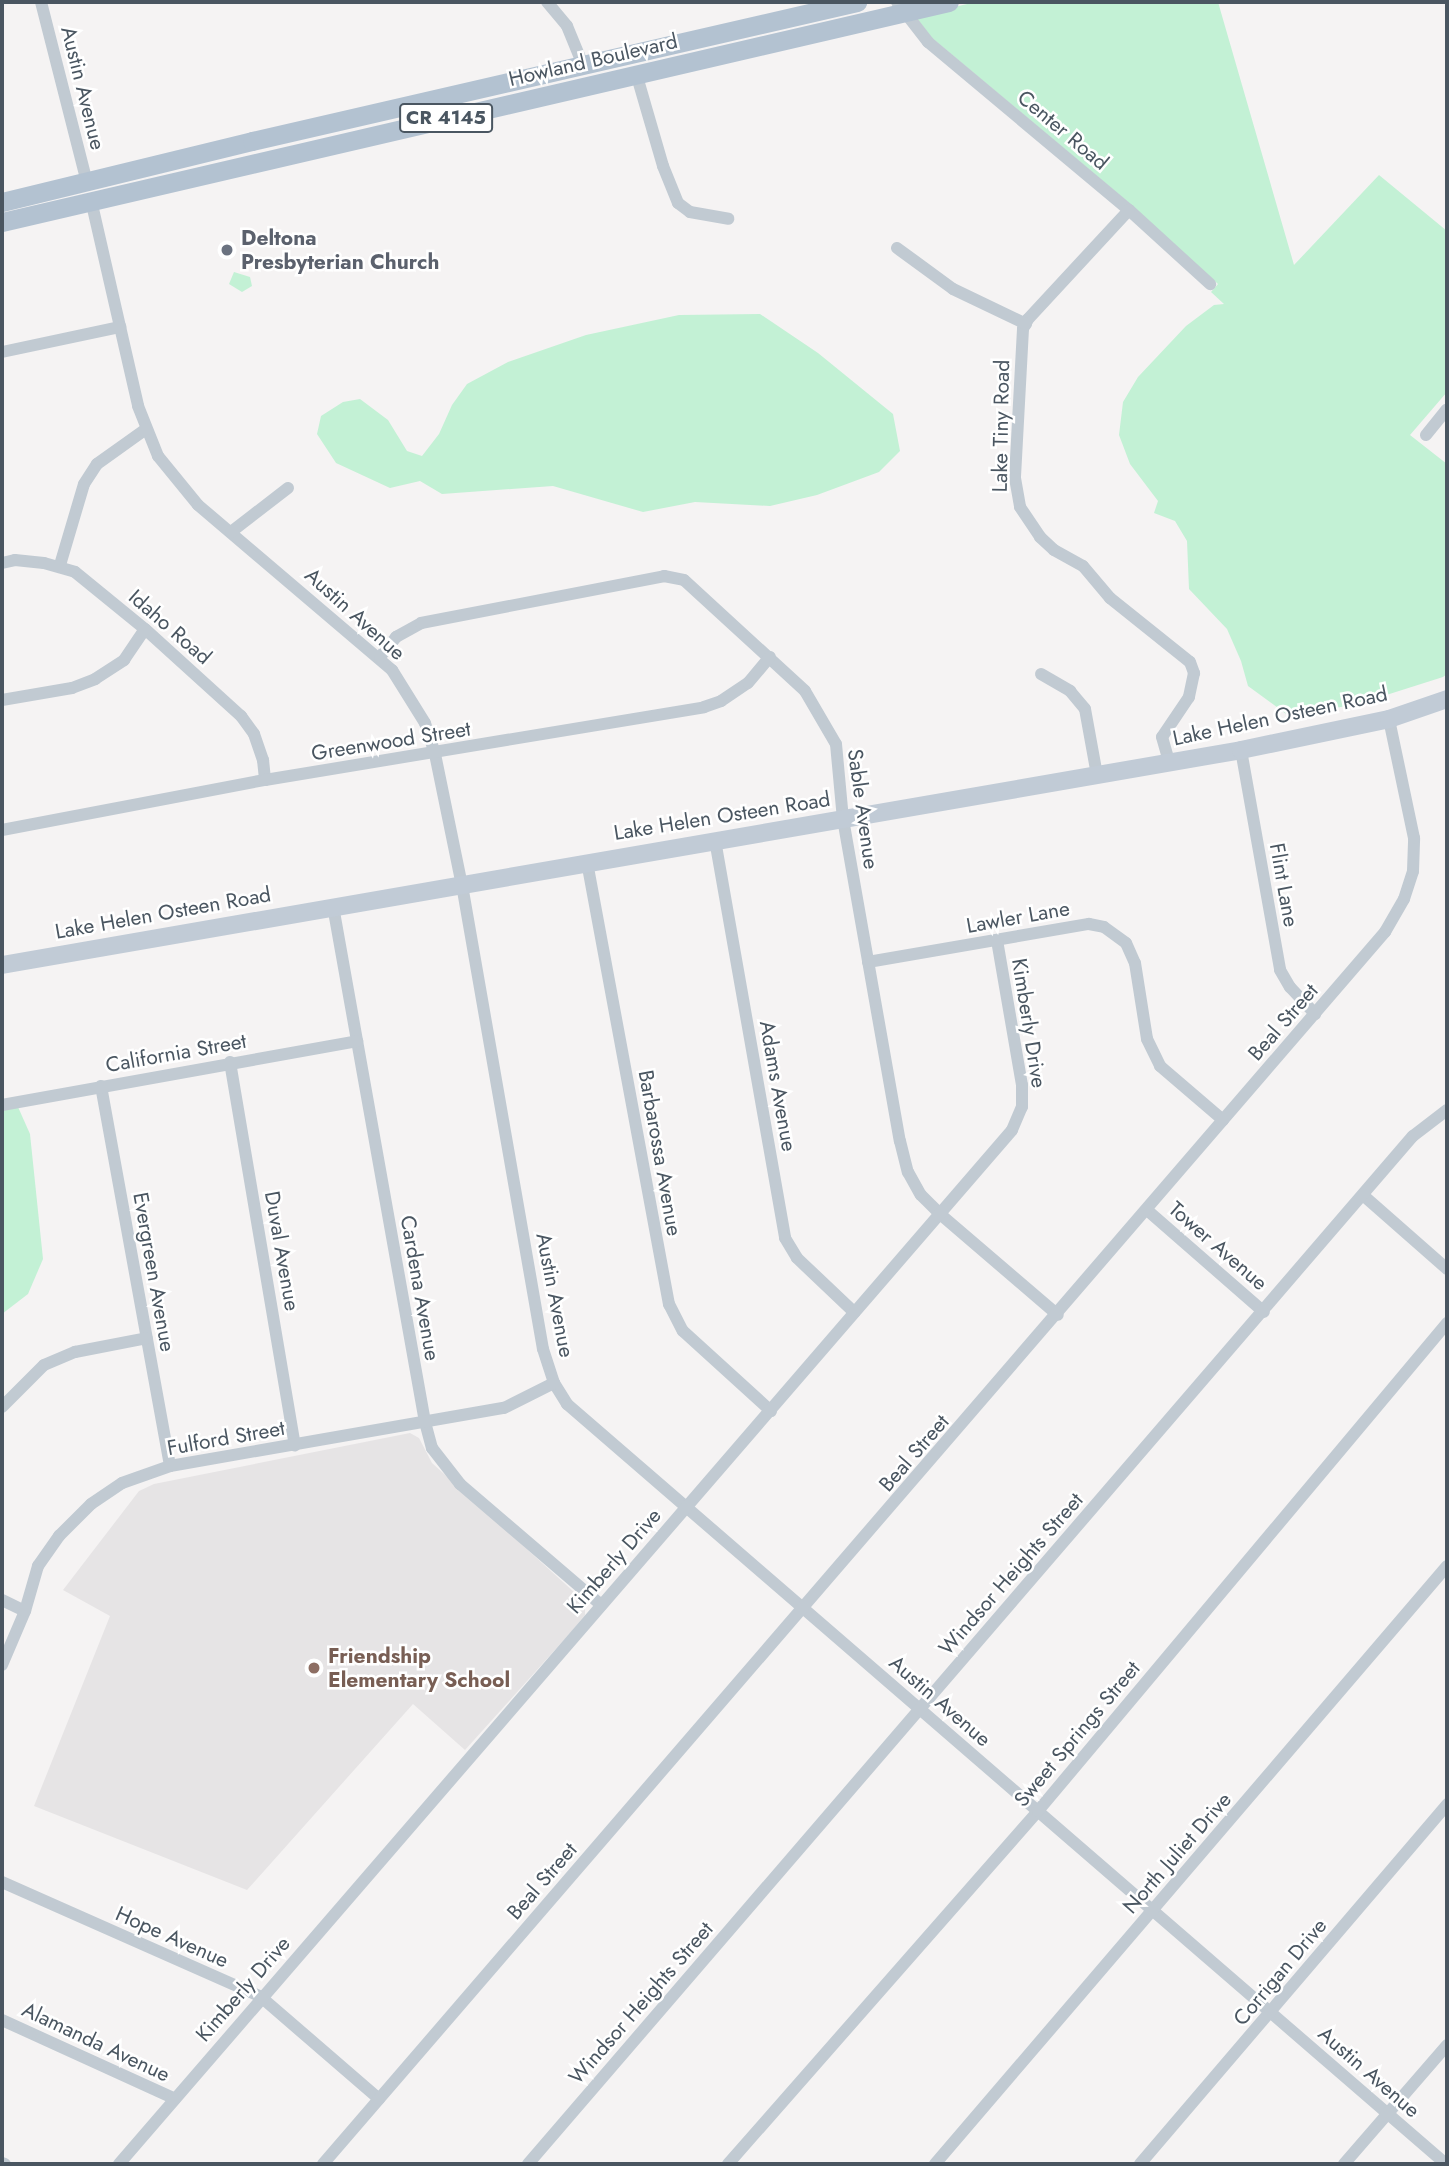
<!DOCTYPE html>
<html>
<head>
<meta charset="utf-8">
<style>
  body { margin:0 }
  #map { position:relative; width:1449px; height:2166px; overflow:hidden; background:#f5f3f3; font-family:Jost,sans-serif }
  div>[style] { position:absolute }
  .education>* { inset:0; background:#e6e4e5 }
  .green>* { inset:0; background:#c3f1d5 }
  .street>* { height:12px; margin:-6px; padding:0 6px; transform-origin:6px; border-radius:6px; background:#c1cad2 }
  .secondary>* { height:18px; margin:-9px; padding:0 9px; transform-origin:9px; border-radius:9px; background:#c1cbd6 }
  .primary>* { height:19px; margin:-9.5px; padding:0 9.5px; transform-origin:9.5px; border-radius:9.5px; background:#b3c2d1 }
  .dots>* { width:19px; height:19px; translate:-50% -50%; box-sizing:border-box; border:4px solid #fff; border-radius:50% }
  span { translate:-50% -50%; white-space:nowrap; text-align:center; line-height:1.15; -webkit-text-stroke:5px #fff; paint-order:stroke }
  .shield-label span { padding:2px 5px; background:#fff; border:2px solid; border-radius:5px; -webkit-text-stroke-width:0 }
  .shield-label { font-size:19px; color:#4a5661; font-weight:700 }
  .street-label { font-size:21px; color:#4a5661 }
  .worship-label { font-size:21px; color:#5b616d; font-weight:700 }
  .left { translate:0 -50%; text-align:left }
  .education-label { font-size:21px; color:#785e54; font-weight:700 }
  .frame { position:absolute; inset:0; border:4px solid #4a5661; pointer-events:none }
</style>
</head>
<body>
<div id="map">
  <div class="education">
    <i style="clip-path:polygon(410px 1433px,419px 1438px,432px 1463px,585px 1602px,585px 1615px,571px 1632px,465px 1750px,413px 1704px,247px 1890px,34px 1806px,110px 1616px,63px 1590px,139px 1491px,154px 1484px)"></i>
  </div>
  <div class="green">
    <i style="clip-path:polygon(976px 2px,1218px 2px,1294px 265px,1379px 175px,1447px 231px,1447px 392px,1410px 435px,1447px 464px,1447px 674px,1443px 677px,1358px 704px,1289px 716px,1248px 686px,1241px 661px,1227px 629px,1189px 589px,1187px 541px,1175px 521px,1154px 513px,1158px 501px,1130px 464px,1119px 435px,1123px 402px,1138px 377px,1186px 326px,1214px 305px,1224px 304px,1211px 292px,1218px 284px,1128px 202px,932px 38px,915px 16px)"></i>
    <i style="clip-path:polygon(234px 272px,250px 277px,252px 286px,242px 292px,229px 284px)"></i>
    <i style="clip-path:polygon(760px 314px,818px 353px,893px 414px,900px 451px,879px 472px,817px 495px,770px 506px,695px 502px,643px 512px,553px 486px,442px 494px,420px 481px,390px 488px,336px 463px,317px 434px,321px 416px,343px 402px,360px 399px,388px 420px,407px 451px,422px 456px,439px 434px,452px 405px,467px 384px,508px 362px,586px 335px,679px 315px)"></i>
    <i style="clip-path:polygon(18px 1107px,30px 1134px,43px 1259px,28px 1294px,2px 1314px,2px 1110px)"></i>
  </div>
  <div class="street">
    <i style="left:41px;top:2px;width:187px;rotate:75.7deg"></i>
    <i style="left:547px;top:2px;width:31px;rotate:50deg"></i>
    <i style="left:567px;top:26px;width:42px;rotate:67.7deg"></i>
    <i style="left:897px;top:2px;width:51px;rotate:52.2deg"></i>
    <i style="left:928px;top:42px;width:262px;rotate:39.9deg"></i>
    <i style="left:1129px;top:210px;width:110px;rotate:42.4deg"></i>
    <i style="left:636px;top:73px;width:97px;rotate:73.8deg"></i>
    <i style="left:663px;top:166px;width:40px;rotate:68deg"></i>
    <i style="left:678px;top:203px;width:15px;rotate:37deg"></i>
    <i style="left:690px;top:212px;width:39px;rotate:10deg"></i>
    <i style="left:91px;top:200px;width:211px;rotate:77.1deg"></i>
    <i style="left:138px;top:406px;width:54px;rotate:68.2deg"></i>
    <i style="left:158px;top:456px;width:63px;rotate:50.8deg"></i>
    <i style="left:198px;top:505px;width:255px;rotate:40.4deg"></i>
    <i style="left:392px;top:670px;width:62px;rotate:58.1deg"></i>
    <i style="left:425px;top:723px;width:33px;rotate:72deg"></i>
    <i style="left:435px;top:754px;width:134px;rotate:78.4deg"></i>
    <i style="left:462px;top:885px;width:471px;rotate:80.1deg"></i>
    <i style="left:543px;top:1349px;width:36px;rotate:72deg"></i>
    <i style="left:554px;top:1383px;width:25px;rotate:58deg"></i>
    <i style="left:567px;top:1404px;width:1162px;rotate:40.85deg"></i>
    <i style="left:1129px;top:210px;width:149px;rotate:132.8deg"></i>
    <i style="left:1028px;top:319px;width:11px;rotate:117deg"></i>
    <i style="left:1023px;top:329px;width:149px;rotate:93.1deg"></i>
    <i style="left:1015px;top:478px;width:29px;rotate:80deg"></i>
    <i style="left:1020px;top:507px;width:36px;rotate:56deg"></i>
    <i style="left:1040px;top:537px;width:19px;rotate:43deg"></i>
    <i style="left:1054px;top:550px;width:33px;rotate:29deg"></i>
    <i style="left:1083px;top:566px;width:42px;rotate:49.8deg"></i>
    <i style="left:1110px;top:598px;width:102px;rotate:38.7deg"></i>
    <i style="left:1190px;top:662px;width:12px;rotate:70deg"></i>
    <i style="left:1194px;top:673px;width:25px;rotate:102deg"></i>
    <i style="left:1189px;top:697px;width:48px;rotate:124deg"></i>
    <i style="left:1162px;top:737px;width:26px;rotate:74deg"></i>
    <i style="left:897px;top:248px;width:69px;rotate:36.2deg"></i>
    <i style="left:953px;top:289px;width:81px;rotate:25.6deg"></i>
    <i style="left:2px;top:352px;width:121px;rotate:-12deg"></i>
    <i style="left:1426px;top:435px;width:33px;rotate:-51deg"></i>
    <i style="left:231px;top:532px;width:72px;rotate:-37.7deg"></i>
    <i style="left:2px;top:563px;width:13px;rotate:-13deg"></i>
    <i style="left:15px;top:560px;width:29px;rotate:6deg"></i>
    <i style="left:44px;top:563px;width:32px;rotate:16deg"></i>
    <i style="left:75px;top:572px;width:90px;rotate:39.2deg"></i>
    <i style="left:145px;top:629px;width:130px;rotate:42.2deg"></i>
    <i style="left:241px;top:716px;width:22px;rotate:54deg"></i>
    <i style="left:254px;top:734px;width:28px;rotate:71deg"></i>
    <i style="left:263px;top:760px;width:20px;rotate:84deg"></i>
    <i style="left:60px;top:565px;width:84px;rotate:-73.5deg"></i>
    <i style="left:84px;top:484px;width:24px;rotate:-57deg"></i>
    <i style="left:97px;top:464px;width:60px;rotate:-35.5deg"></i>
    <i style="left:380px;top:657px;width:26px;rotate:-51deg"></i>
    <i style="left:396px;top:637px;width:29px;rotate:-29deg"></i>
    <i style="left:421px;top:623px;width:248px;rotate:-10.9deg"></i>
    <i style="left:664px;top:576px;width:20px;rotate:11deg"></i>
    <i style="left:684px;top:580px;width:164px;rotate:42.5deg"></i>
    <i style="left:805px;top:691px;width:61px;rotate:59.7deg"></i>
    <i style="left:836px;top:744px;width:75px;rotate:84.7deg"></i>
    <i style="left:843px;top:819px;width:327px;rotate:80deg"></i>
    <i style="left:900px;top:1141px;width:32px;rotate:76deg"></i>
    <i style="left:908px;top:1172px;width:26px;rotate:61deg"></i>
    <i style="left:921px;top:1195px;width:27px;rotate:45deg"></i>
    <i style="left:940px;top:1214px;width:155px;rotate:40.6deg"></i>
    <i style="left:1041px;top:674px;width:34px;rotate:30deg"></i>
    <i style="left:1070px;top:691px;width:23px;rotate:50deg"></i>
    <i style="left:1085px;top:709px;width:67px;rotate:79.7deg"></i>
    <i style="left:2px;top:700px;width:71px;rotate:-9.7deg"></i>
    <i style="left:72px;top:688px;width:25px;rotate:-21deg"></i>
    <i style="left:95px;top:679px;width:35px;rotate:-33deg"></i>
    <i style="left:124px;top:660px;width:37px;rotate:-56deg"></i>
    <i style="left:1241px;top:750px;width:223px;rotate:79.9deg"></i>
    <i style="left:1280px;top:970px;width:20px;rotate:60deg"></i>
    <i style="left:1290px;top:987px;width:37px;rotate:47deg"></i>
    <i style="left:2px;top:830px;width:268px;rotate:-10.8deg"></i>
    <i style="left:265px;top:780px;width:445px;rotate:-9.4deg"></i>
    <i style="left:704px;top:707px;width:18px;rotate:-19deg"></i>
    <i style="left:721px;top:701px;width:32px;rotate:-34deg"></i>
    <i style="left:748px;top:683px;width:34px;rotate:-50deg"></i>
    <i style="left:715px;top:840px;width:404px;rotate:80deg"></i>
    <i style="left:785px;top:1238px;width:23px;rotate:59deg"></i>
    <i style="left:797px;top:1258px;width:79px;rotate:43.5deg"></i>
    <i style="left:587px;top:862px;width:450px;rotate:79.5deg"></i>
    <i style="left:669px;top:1304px;width:30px;rotate:63deg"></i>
    <i style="left:683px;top:1331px;width:119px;rotate:42.3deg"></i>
    <i style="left:333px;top:906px;width:524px;rotate:79.89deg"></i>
    <i style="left:425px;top:1422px;width:27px;rotate:75deg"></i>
    <i style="left:432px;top:1448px;width:46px;rotate:52.1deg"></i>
    <i style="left:460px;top:1484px;width:186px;rotate:40.6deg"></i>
    <i style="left:868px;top:962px;width:224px;rotate:-9.8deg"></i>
    <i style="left:1089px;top:924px;width:15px;rotate:11deg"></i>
    <i style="left:1104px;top:927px;width:27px;rotate:36deg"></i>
    <i style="left:1126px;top:943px;width:22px;rotate:66deg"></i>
    <i style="left:1135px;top:963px;width:77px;rotate:81deg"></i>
    <i style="left:1147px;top:1039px;width:30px;rotate:64deg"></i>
    <i style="left:1160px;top:1066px;width:83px;rotate:40.6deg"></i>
    <i style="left:230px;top:1062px;width:389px;rotate:80.4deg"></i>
    <i style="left:101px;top:1086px;width:386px;rotate:79.7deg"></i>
    <i style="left:2px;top:1105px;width:361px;rotate:-10.2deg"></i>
    <i style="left:1364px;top:1196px;width:111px;rotate:41.3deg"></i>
    <i style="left:1147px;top:1210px;width:155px;rotate:41.1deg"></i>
    <i style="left:2px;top:1407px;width:59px;rotate:-45deg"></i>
    <i style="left:44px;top:1365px;width:34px;rotate:-23deg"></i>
    <i style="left:75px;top:1352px;width:73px;rotate:-11deg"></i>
    <i style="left:2px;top:1600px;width:25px;rotate:26deg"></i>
    <i style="left:2px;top:1665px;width:59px;rotate:-66.9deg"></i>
    <i style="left:25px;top:1611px;width:47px;rotate:-73.9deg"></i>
    <i style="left:38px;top:1566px;width:37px;rotate:-55deg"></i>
    <i style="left:59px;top:1536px;width:45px;rotate:-45deg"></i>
    <i style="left:91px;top:1504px;width:37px;rotate:-34deg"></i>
    <i style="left:122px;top:1483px;width:51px;rotate:-19.5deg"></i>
    <i style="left:170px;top:1466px;width:339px;rotate:-9.9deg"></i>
    <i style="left:504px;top:1408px;width:56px;rotate:-26.6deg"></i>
    <i style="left:2px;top:1882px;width:283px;rotate:23.9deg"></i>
    <i style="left:261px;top:1997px;width:156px;rotate:40.8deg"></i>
    <i style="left:2px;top:2020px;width:190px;rotate:24.5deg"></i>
    <i style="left:2px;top:2163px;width:3px;rotate:18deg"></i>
    <i style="left:119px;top:2164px;width:1366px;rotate:-49.18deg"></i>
    <i style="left:1012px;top:1130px;width:25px;rotate:-67deg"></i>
    <i style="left:1022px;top:1107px;width:22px;rotate:-90deg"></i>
    <i style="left:1022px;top:1085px;width:147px;rotate:-99.8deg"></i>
    <i style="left:323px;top:2164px;width:1627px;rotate:-49.24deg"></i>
    <i style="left:1385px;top:932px;width:38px;rotate:-60deg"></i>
    <i style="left:1404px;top:899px;width:29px;rotate:-72deg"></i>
    <i style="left:1413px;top:871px;width:33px;rotate:-88deg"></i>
    <i style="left:1414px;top:838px;width:122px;rotate:-101.9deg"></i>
    <i style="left:528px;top:2164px;width:1356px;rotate:-49.28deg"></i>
    <i style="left:1413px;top:1136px;width:43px;rotate:-37.4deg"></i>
    <i style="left:728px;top:2164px;width:470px;rotate:-48.7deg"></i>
    <i style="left:1038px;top:1811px;width:637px;rotate:-50.03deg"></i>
    <i style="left:935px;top:2164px;width:787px;rotate:-49.43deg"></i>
    <i style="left:1140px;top:2164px;width:473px;rotate:-49.5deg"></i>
    <i style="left:1344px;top:2164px;width:157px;rotate:-49.1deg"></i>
  </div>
  <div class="secondary">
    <i style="left:2px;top:965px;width:1258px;rotate:-9.84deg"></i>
    <i style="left:1241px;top:750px;width:151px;rotate:-11.8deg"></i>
    <i style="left:1389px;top:719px;width:61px;rotate:-19deg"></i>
  </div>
  <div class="primary">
    <i style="left:2px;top:202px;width:257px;rotate:-13.7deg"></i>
    <i style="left:252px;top:141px;width:621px;rotate:-12.94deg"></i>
    <i style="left:2px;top:222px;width:972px;rotate:-13.08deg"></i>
  </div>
  <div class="dots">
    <i style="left:227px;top:250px;background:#6b7280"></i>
    <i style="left:314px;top:1668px;background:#8d6e63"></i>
  </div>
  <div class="shield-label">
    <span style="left:446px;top:118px">CR 4145</span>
  </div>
  <div class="street-label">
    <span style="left:593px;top:60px;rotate:-13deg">Howland Boulevard</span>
    <span style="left:83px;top:88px;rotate:76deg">Austin Avenue</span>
    <span style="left:1063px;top:130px;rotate:40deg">Center Road</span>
    <span style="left:1001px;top:426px;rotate:-89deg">Lake Tiny Road</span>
    <span style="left:355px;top:614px;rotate:42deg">Austin Avenue</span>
    <span style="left:170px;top:627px;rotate:41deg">Idaho Road</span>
    <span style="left:1280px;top:716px;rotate:-12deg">Lake Helen Osteen Road</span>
    <span style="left:391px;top:741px;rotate:-9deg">Greenwood Street</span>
    <span style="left:863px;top:809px;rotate:82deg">Sable Avenue</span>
    <span style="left:722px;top:816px;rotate:-9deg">Lake Helen Osteen Road</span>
    <span style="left:1284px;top:885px;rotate:80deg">Flint Lane</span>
    <span style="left:163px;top:913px;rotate:-10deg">Lake Helen Osteen Road</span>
    <span style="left:1018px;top:917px;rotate:-10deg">Lawler Lane</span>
    <span style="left:1283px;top:1022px;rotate:-49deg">Beal Street</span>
    <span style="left:1029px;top:1023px;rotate:81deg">Kimberly Drive</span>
    <span style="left:176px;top:1053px;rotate:-10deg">California Street</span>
    <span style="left:778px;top:1086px;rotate:80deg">Adams Avenue</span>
    <span style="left:660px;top:1153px;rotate:80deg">Barbarossa Avenue</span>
    <span style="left:1218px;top:1246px;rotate:41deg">Tower Avenue</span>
    <span style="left:282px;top:1251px;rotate:80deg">Duval Avenue</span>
    <span style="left:154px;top:1272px;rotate:80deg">Evergreen Avenue</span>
    <span style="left:420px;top:1288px;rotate:80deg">Cardena Avenue</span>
    <span style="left:555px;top:1295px;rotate:79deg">Austin Avenue</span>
    <span style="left:226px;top:1438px;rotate:-10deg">Fulford Street</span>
    <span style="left:914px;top:1453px;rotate:-49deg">Beal Street</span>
    <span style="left:614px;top:1561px;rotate:-49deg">Kimberly Drive</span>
    <span style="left:1011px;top:1574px;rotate:-49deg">Windsor Heights Street</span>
    <span style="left:940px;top:1701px;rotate:41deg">Austin Avenue</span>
    <span style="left:1077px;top:1734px;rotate:-50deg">Sweet Springs Street</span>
    <span style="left:1177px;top:1853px;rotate:-49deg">North Juliet Drive</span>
    <span style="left:542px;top:1881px;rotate:-49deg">Beal Street</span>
    <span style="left:172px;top:1937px;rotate:24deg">Hope Avenue</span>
    <span style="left:1280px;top:1972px;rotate:-50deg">Corrigan Drive</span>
    <span style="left:243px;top:1989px;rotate:-49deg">Kimberly Drive</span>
    <span style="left:641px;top:2003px;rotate:-49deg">Windsor Heights Street</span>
    <span style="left:96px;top:2042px;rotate:25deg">Alamanda Avenue</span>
    <span style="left:1369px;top:2072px;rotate:41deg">Austin Avenue</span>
  </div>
  <div class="worship-label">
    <span class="left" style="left:241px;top:250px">Deltona<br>Presbyterian Church</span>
  </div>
  <div class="education-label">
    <span class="left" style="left:328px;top:1668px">Friendship<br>Elementary School</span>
  </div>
  <div class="frame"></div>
</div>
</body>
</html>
